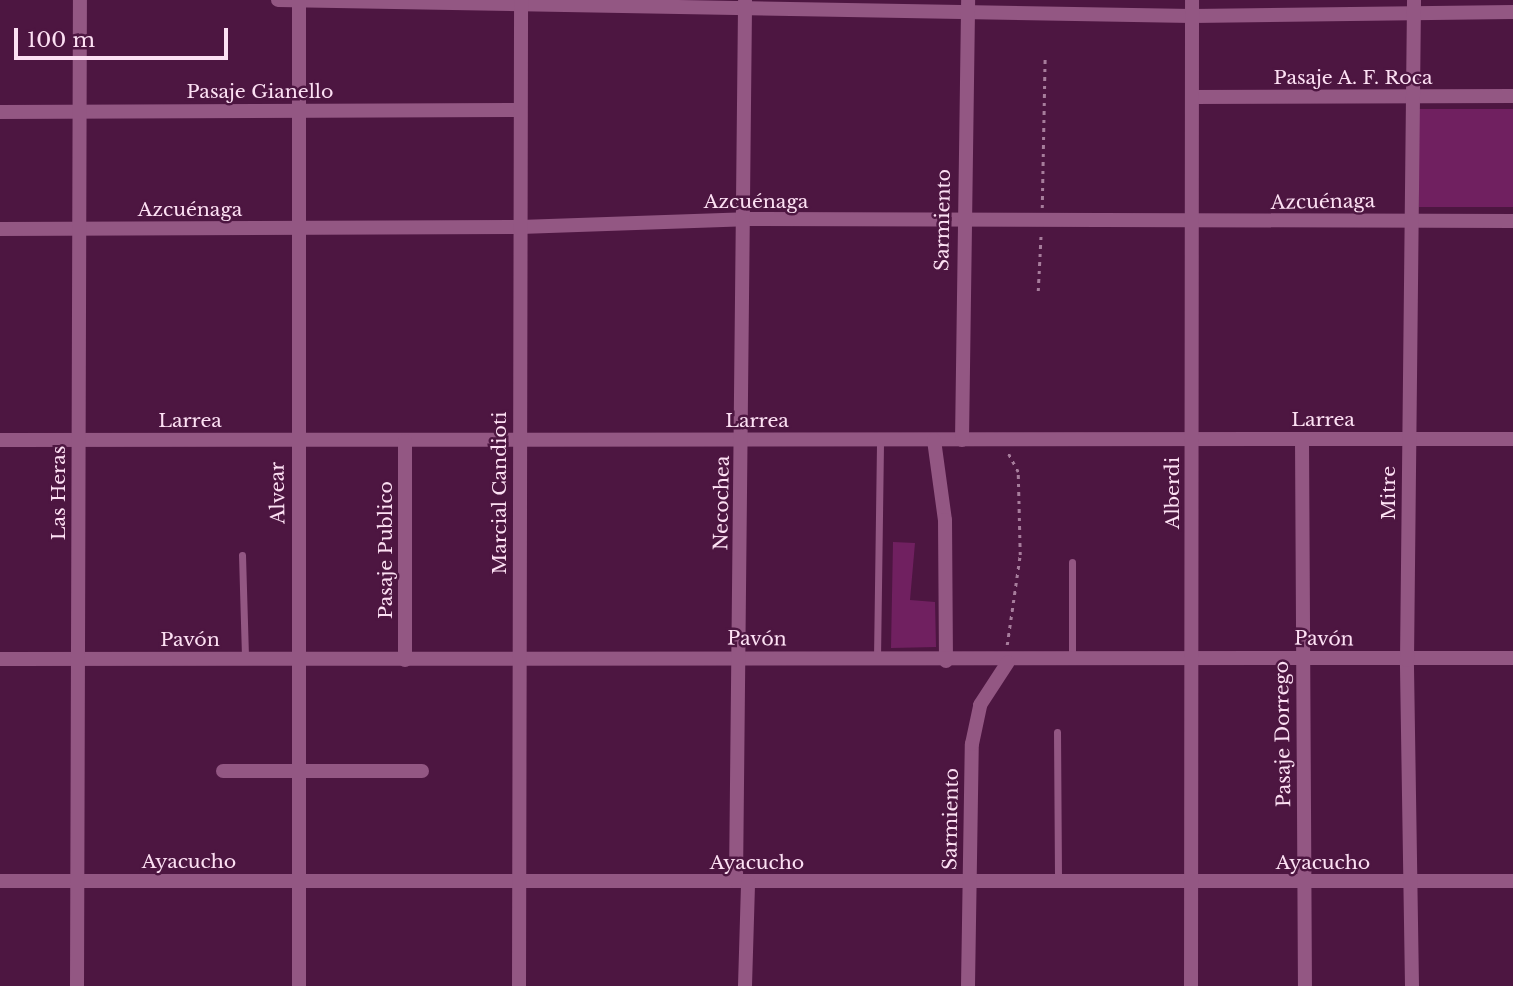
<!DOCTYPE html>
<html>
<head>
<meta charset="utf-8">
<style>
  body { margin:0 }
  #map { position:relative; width:1513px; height:986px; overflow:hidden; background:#4d1641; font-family:"Libre Baskerville",serif }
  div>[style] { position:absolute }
  .green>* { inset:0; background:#702060; transform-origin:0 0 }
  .path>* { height:2.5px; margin-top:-1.25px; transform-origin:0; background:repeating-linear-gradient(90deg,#a77d9c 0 3.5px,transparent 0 8.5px) }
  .service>* { height:7px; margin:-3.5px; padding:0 3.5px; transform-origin:3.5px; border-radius:3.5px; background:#935783 }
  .minor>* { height:14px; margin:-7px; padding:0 7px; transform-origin:7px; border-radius:7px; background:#935783 }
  span { translate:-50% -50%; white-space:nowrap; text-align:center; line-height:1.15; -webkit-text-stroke:5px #4d1641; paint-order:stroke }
  .street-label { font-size:19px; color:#fce0f3 }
  .scale { position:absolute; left:14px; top:28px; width:214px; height:32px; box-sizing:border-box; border:4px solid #fce0f3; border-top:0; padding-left:9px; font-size:21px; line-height:24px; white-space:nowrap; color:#fce0f3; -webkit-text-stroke:5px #4d1641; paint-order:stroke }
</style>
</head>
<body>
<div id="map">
  <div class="green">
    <i style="left:1513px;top:109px;width:98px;height:94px;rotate:90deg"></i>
    <i style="clip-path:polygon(893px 542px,915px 543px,910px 600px,935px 602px,936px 647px,891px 648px)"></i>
  </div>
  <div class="path">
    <i style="left:1042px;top:208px;width:150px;rotate:-88.9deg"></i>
    <i style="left:1038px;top:291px;width:59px;rotate:-87.1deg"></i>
    <i style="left:1007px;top:645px;width:91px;rotate:-81.8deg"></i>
    <i style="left:1020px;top:555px;width:83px;rotate:-91.4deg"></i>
    <i style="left:1018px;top:472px;width:21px;rotate:-118deg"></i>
  </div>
  <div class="service">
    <i style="left:242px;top:555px;width:104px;rotate:88.3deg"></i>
    <i style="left:1072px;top:562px;width:99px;rotate:90deg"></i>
    <i style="left:877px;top:659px;width:218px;rotate:-89.2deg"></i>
    <i style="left:1057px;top:732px;width:151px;rotate:89.6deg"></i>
  </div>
  <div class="minor">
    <i style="left:278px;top:0;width:914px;rotate:1deg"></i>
    <i style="left:1192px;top:16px;width:321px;rotate:-0.7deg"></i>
    <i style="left:1192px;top:97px;width:321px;rotate:-0.2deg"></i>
    <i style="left:0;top:112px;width:520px;rotate:-0.22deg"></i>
    <i style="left:0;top:229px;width:520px;rotate:-0.22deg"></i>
    <i style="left:520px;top:227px;width:225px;rotate:-2deg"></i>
    <i style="left:745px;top:219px;width:768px;rotate:0.15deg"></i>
    <i style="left:1302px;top:439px;width:547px;rotate:89.69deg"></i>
    <i style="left:0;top:440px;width:1513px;rotate:-0.04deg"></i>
    <i style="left:934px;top:440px;width:81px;rotate:82.2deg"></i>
    <i style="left:945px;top:520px;width:141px;rotate:89.6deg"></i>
    <i style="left:962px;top:440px;width:440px;rotate:-89.2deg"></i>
    <i style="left:405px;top:441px;width:219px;rotate:90deg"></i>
    <i style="left:0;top:659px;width:1513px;rotate:-0.04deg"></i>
    <i style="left:223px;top:771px;width:199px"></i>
    <i style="left:0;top:881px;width:1513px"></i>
    <i style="left:736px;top:881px;width:880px;rotate:-89.41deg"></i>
    <i style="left:77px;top:986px;width:986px;rotate:-89.83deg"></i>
    <i style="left:299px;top:986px;width:986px;rotate:-90deg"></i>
    <i style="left:519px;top:986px;width:986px;rotate:-89.88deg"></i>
    <i style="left:745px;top:986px;width:104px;rotate:-88.3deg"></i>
    <i style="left:968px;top:986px;width:242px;rotate:-89.1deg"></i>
    <i style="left:972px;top:744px;width:40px;rotate:-78deg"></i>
    <i style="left:980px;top:705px;width:51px;rotate:-56.9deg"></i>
    <i style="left:1191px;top:986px;width:986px;rotate:-89.94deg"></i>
    <i style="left:1412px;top:986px;width:326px;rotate:-90.9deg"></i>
    <i style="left:1407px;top:660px;width:660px;rotate:-89.39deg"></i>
  </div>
  <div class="street-label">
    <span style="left:1353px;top:78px">Pasaje A. F. Roca</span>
    <span style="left:260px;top:92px">Pasaje Gianello</span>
    <span style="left:756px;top:202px">Azcuénaga</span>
    <span style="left:1323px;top:202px;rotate:-1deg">Azcuénaga</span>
    <span style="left:190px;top:210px">Azcuénaga</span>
    <span style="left:943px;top:220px;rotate:-89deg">Sarmiento</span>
    <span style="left:1323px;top:420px">Larrea</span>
    <span style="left:190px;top:421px">Larrea</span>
    <span style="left:757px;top:421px">Larrea</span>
    <span style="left:59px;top:493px;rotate:-90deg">Las Heras</span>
    <span style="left:278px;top:493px;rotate:-91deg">Alvear</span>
    <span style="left:500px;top:493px;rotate:-90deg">Marcial Candioti</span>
    <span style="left:1173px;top:493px;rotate:-90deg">Alberdi</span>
    <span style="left:1389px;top:493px;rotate:-90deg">Mitre</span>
    <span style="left:722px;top:503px;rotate:-89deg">Necochea</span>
    <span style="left:386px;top:550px;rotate:-90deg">Pasaje Publico</span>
    <span style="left:757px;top:639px;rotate:1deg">Pavón</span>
    <span style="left:1324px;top:639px;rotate:1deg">Pavón</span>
    <span style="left:190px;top:640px">Pavón</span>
    <span style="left:1283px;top:734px;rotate:-91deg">Pasaje Dorrego</span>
    <span style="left:951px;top:819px;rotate:-89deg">Sarmiento</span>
    <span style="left:189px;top:862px">Ayacucho</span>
    <span style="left:757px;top:863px">Ayacucho</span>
    <span style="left:1323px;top:863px">Ayacucho</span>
  </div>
  <div class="scale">100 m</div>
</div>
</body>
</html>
